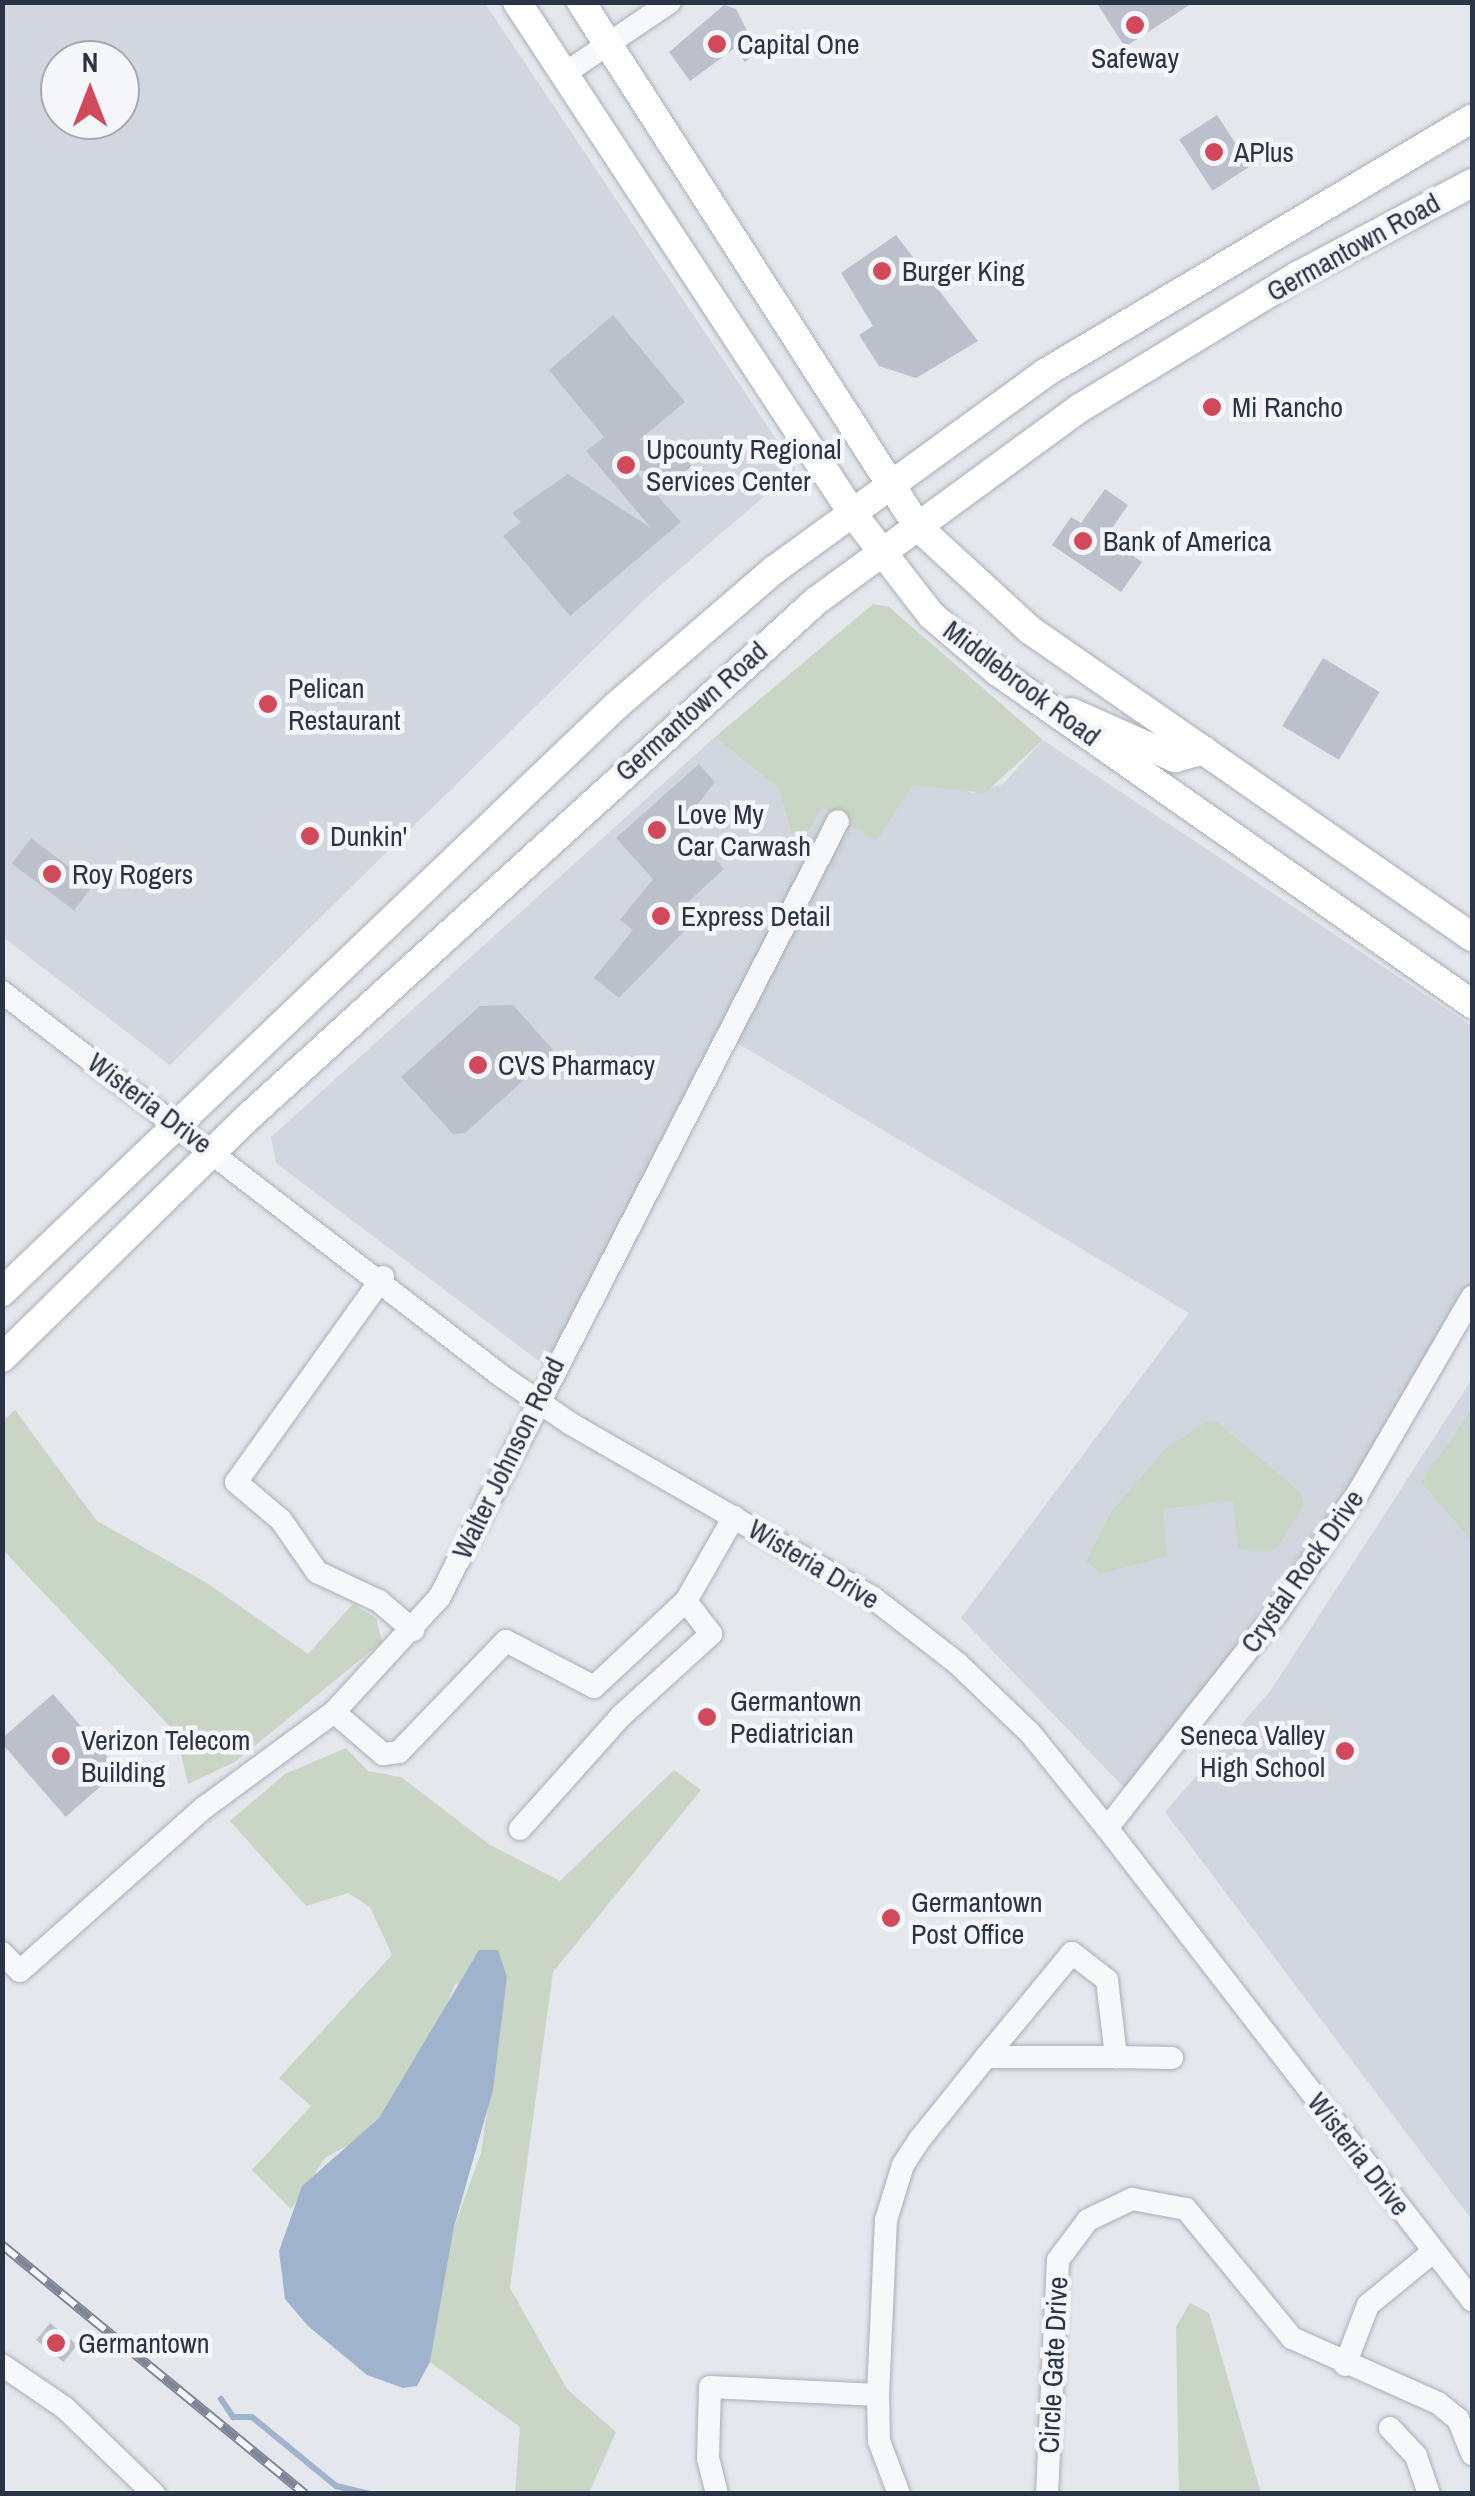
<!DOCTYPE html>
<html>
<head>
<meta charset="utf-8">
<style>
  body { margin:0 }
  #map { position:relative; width:1475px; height:2496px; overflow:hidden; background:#e4e7ec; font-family:"Archivo Narrow",sans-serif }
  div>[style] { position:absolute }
  .built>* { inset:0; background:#d2d6de }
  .green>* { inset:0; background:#c9d6c5 }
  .water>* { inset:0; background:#9fb4cc }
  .stream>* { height:6px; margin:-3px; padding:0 3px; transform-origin:3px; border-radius:3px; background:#9fb4cc }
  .building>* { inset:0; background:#bbc0ca; transform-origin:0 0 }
  .roads { filter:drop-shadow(0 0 2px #a9aeb7) drop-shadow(0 0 2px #a9aeb7) }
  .minor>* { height:22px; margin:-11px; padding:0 11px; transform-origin:11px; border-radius:11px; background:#f7f8fa }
  .major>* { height:28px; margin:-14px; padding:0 14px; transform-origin:14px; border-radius:14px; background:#fff }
  .rail>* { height:10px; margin-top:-5px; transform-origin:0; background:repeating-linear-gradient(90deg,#f4f6f9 0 19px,#7d8696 0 38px); box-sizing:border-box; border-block:2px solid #7d8696 }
  .dots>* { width:28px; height:28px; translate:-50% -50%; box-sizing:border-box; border:5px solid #f4f6f9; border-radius:50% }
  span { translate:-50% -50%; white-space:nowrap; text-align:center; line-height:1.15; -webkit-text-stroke:9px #f4f6f9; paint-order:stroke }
  .poi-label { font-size:28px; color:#2b3445 }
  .left { translate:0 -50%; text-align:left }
  .right { translate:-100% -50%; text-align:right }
  .street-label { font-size:28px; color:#2b3445 }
  .frame { position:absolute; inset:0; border:5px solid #2b3445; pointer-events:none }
  .north { position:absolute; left:40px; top:40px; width:100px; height:100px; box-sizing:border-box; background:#f4f6f9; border:2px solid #a4a8b1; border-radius:50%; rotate:0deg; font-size:28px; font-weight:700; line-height:40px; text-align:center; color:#2b3445 }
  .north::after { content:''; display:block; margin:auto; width:35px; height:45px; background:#d1495b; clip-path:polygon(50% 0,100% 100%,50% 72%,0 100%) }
</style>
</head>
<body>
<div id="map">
  <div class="built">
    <i style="clip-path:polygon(evenodd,2px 3px,485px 3px,796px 469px,647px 597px,170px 1065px,3px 937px,2px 3px,60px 60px,120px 60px,120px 120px,60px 120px,60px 60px)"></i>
    <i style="clip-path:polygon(715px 737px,779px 789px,789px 818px,822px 808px,838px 821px,913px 785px,938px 782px,973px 793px,1003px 784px,1043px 740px,1472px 1026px,1472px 1297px,1358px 1493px,1132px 1796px,961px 1618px,1189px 1313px,724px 1035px,551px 1370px,276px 1163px,271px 1137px)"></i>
    <i style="clip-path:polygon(1472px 1379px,1472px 2220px,1165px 1812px,1271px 1690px)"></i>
  </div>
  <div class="green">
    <i style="clip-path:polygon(873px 604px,889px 607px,1043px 740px,985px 793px,913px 785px,876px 841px,822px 808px,809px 830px,792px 834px,779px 789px,715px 737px)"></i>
    <i style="clip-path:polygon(1472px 1409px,1472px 1541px,1421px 1482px)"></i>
    <i style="clip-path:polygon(15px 1410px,97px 1521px,207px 1583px,308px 1654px,353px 1604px,376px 1618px,382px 1642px,235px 1762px,188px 1784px,176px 1733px,3px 1550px,3px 1421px)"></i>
    <i style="clip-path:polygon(1206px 1422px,1217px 1422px,1300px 1492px,1304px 1505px,1279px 1545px,1270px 1552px,1238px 1549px,1233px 1501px,1163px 1509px,1167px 1556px,1101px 1574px,1086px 1561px,1111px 1512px,1165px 1449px)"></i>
    <i style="clip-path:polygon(346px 1748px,368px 1771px,401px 1777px,490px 1845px,560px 1881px,674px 1770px,701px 1790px,553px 1972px,510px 2288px,567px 2389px,616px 2432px,589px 2493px,515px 2493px,520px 2427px,430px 2362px,454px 2227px,481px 2153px,507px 1977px,455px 1984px,433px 2038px,379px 2118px,365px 2136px,325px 2158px,291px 2209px,252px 2170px,311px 2106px,279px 2078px,392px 1955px,370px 1907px,348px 1893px,306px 1906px,230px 1821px,285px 1774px)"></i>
    <i style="clip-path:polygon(1190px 2303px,1209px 2313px,1261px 2493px,1179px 2493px,1176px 2327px)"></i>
  </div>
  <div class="water">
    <i style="clip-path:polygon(479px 1950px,498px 1950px,507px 1977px,493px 2090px,454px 2227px,430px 2362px,417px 2386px,403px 2388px,367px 2375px,308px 2326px,285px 2299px,279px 2251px,302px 2186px,379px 2118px)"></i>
  </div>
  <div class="stream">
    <i style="left:221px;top:2399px;width:22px;rotate:56deg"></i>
    <i style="left:233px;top:2417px;width:19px"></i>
    <i style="left:252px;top:2417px;width:109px;rotate:39.4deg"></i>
    <i style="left:336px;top:2486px;width:35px;rotate:13deg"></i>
  </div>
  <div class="building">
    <i style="clip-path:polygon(1096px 2px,1194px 2px,1125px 47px)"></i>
    <i style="clip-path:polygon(724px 5px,736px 9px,758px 52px,745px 62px,735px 48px,690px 81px,669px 52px)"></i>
    <i style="left:1217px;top:115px;width:61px;height:45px;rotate:57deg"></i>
    <i style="clip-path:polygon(896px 235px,978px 341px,916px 378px,879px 366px,859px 335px,873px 326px,841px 273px)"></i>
    <i style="clip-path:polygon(613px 315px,685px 402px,639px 440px,684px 442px,691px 467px,681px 474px,634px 470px,681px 522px,570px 616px,503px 536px,521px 522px,512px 513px,568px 474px,651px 528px,586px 451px,604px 437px,549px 370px)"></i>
    <i style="clip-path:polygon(1105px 489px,1128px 505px,1106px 537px,1142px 562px,1121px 592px,1052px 545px,1071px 517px,1081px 523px)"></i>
    <i style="left:1323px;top:658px;width:66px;height:79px;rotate:31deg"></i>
    <i style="clip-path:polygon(699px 764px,715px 782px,683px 823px,724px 869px,688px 902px,702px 913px,619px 998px,594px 978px,633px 930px,620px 920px,653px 879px,616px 838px)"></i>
    <i style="left:31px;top:838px;width:78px;height:32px;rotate:37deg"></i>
    <i style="clip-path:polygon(513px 1005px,555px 1052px,465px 1133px,453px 1134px,401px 1077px,480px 1006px)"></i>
    <i style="left:53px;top:1694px;width:101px;height:71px;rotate:49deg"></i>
    <i style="left:50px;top:2323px;width:35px;height:22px;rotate:39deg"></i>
  </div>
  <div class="roads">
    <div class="minor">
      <i style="left:564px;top:74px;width:128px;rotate:-34.2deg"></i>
      <i style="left:2px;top:992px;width:628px;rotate:37.56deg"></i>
      <i style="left:500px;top:1375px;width:86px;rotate:34.6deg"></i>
      <i style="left:571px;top:1424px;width:347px;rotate:29.9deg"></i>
      <i style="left:872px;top:1597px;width:108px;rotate:37.8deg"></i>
      <i style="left:957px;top:1663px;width:101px;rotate:43.8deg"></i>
      <i style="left:1030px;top:1733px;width:122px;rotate:51deg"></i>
      <i style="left:1107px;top:1828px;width:597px;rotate:52.29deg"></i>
      <i style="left:383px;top:1277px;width:252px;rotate:125.6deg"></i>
      <i style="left:236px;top:1482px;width:59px;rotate:40.2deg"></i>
      <i style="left:281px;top:1520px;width:63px;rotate:55.3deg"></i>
      <i style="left:317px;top:1572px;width:68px;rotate:25.1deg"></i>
      <i style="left:379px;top:1601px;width:45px;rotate:40.5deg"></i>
      <i style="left:334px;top:1712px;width:65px;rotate:40.6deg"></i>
      <i style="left:383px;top:1754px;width:16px;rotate:-7deg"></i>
      <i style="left:399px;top:1752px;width:154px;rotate:-46.1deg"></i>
      <i style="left:506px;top:1641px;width:99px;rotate:27.6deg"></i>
      <i style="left:594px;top:1687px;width:126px;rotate:-43.1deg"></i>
      <i style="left:686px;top:1601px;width:97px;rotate:-60.3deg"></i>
      <i style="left:1107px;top:1828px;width:274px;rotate:-51.7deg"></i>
      <i style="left:1277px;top:1613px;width:145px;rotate:-56deg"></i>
      <i style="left:1358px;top:1493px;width:227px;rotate:-59.8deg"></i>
      <i style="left:520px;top:1829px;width:152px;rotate:-48.2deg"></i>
      <i style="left:621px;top:1716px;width:122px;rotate:-42.3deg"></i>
      <i style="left:711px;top:1634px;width:41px;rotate:-127.1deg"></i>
      <i style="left:2px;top:1953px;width:25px;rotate:45deg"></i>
      <i style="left:20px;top:1971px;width:247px;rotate:-41.6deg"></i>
      <i style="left:205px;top:1807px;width:160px;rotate:-36.4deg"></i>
      <i style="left:334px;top:1712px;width:155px;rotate:-47.4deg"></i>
      <i style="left:439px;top:1598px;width:873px;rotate:-62.82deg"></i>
      <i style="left:1116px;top:2057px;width:56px;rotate:1deg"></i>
      <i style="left:2px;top:2365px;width:76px;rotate:34.3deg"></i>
      <i style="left:65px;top:2408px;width:124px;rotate:44deg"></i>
      <i style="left:1345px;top:2365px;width:64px;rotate:-69deg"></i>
      <i style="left:1368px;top:2305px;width:85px;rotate:-39.3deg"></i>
      <i style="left:878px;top:2395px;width:175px;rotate:-87.4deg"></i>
      <i style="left:886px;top:2220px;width:58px;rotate:-72.8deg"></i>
      <i style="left:903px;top:2165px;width:31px;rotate:-57deg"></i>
      <i style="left:920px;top:2139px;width:105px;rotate:-51.2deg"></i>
      <i style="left:986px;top:2057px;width:135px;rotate:-50.4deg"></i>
      <i style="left:1072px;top:1953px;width:44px;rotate:37.6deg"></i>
      <i style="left:1107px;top:1980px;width:78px;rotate:83.3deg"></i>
      <i style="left:1116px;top:2057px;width:130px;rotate:180deg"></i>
      <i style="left:1390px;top:2428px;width:38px;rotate:47deg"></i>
      <i style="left:1416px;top:2456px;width:40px;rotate:71.1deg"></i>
      <i style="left:717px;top:2494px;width:36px;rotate:-104deg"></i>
      <i style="left:708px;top:2459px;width:72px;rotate:-88.4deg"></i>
      <i style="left:710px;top:2387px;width:168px;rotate:2.7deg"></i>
      <i style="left:878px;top:2395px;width:46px;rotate:88.8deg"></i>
      <i style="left:879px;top:2441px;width:57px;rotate:69.3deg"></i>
      <i style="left:1047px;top:2494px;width:234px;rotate:-87.3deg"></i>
      <i style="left:1058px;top:2260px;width:50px;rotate:-53.1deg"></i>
      <i style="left:1088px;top:2220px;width:49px;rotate:-25.5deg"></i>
      <i style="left:1132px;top:2199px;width:55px;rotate:10.5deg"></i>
      <i style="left:1186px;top:2209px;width:167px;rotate:50.6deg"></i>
      <i style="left:1292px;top:2338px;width:160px;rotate:24deg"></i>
      <i style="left:1438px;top:2403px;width:26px;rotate:39deg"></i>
      <i style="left:1458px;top:2419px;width:38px;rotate:68deg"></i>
    </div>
    <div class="major">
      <i style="left:517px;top:2px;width:612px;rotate:56.73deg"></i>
      <i style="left:853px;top:514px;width:128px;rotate:52.3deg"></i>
      <i style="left:931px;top:615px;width:88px;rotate:40.4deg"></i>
      <i style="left:998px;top:672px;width:579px;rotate:35.01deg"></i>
      <i style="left:581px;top:2px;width:624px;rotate:57.3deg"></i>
      <i style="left:918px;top:527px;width:152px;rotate:42.6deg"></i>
      <i style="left:1030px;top:630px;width:538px;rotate:34.78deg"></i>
      <i style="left:1071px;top:712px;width:114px;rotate:23.9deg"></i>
      <i style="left:1175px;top:758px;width:30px;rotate:-15deg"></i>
      <i style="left:2px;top:1292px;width:850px;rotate:-43.67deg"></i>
      <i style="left:617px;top:705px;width:207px;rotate:-40.7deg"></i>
      <i style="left:774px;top:570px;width:335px;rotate:-36deg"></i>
      <i style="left:1045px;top:373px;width:497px;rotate:-30.8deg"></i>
      <i style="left:2px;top:1358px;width:342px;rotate:-44.4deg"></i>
      <i style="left:246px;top:1119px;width:770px;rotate:-42.26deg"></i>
      <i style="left:816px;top:601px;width:327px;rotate:-36.2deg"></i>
      <i style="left:1080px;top:408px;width:256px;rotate:-31.3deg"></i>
      <i style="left:1299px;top:275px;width:196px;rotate:-28deg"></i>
    </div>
  </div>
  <div class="rail">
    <i style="left:2px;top:2245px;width:392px;rotate:39.4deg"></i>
  </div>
  <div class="dots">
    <i style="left:1135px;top:25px;background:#d1495b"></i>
    <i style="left:717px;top:44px;background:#d1495b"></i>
    <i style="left:1214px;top:152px;background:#d1495b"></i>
    <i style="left:882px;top:271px;background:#d1495b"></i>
    <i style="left:1212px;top:407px;background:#d1495b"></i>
    <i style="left:626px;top:465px;background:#d1495b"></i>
    <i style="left:1083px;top:541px;background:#d1495b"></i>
    <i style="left:268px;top:704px;background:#d1495b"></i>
    <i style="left:657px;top:830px;background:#d1495b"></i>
    <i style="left:310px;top:836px;background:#d1495b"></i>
    <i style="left:52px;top:874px;background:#d1495b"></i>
    <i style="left:661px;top:916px;background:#d1495b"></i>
    <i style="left:478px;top:1065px;background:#d1495b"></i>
    <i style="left:707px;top:1717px;background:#d1495b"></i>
    <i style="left:1345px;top:1751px;background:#d1495b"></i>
    <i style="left:61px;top:1756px;background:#d1495b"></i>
    <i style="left:891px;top:1918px;background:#d1495b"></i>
    <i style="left:56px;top:2343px;background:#d1495b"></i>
  </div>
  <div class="poi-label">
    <span class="left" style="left:737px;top:44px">Capital One</span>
    <span style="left:1135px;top:58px">Safeway</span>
    <span class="left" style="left:1234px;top:152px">APlus</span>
    <span class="left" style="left:902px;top:271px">Burger King</span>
    <span class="left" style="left:1232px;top:407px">Mi Rancho</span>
    <span class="left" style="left:646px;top:465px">Upcounty Regional<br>Services Center</span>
    <span class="left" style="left:1103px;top:541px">Bank of America</span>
    <span class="left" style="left:288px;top:704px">Pelican<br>Restaurant</span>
    <span class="left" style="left:677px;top:830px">Love My<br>Car Carwash</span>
    <span class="left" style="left:330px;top:836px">Dunkin'</span>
    <span class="left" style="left:72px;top:874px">Roy Rogers</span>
    <span class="left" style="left:681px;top:916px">Express Detail</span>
    <span class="left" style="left:498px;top:1065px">CVS Pharmacy</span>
    <span class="left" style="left:730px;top:1717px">Germantown<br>Pediatrician</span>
    <span class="right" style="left:1325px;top:1751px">Seneca Valley<br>High School</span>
    <span class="left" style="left:81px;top:1756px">Verizon Telecom<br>Building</span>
    <span class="left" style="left:911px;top:1918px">Germantown<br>Post Office</span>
    <span class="left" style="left:78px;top:2343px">Germantown</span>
  </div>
  <div class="street-label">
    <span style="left:1353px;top:247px;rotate:-29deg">Germantown Road</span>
    <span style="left:1022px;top:683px;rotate:37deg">Middlebrook Road</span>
    <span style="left:691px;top:711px;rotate:-42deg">Germantown Road</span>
    <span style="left:150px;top:1103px;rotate:37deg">Wisteria Drive</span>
    <span style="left:508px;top:1458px;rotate:-64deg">Walter Johnson Road</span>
    <span style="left:814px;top:1564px;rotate:31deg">Wisteria Drive</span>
    <span style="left:1302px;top:1571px;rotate:-55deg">Crystal Rock Drive</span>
    <span style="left:1359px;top:2154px;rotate:52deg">Wisteria Drive</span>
    <span style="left:1053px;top:2365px;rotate:-87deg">Circle Gate Drive</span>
  </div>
  <div class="frame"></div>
  <div class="north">N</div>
</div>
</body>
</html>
